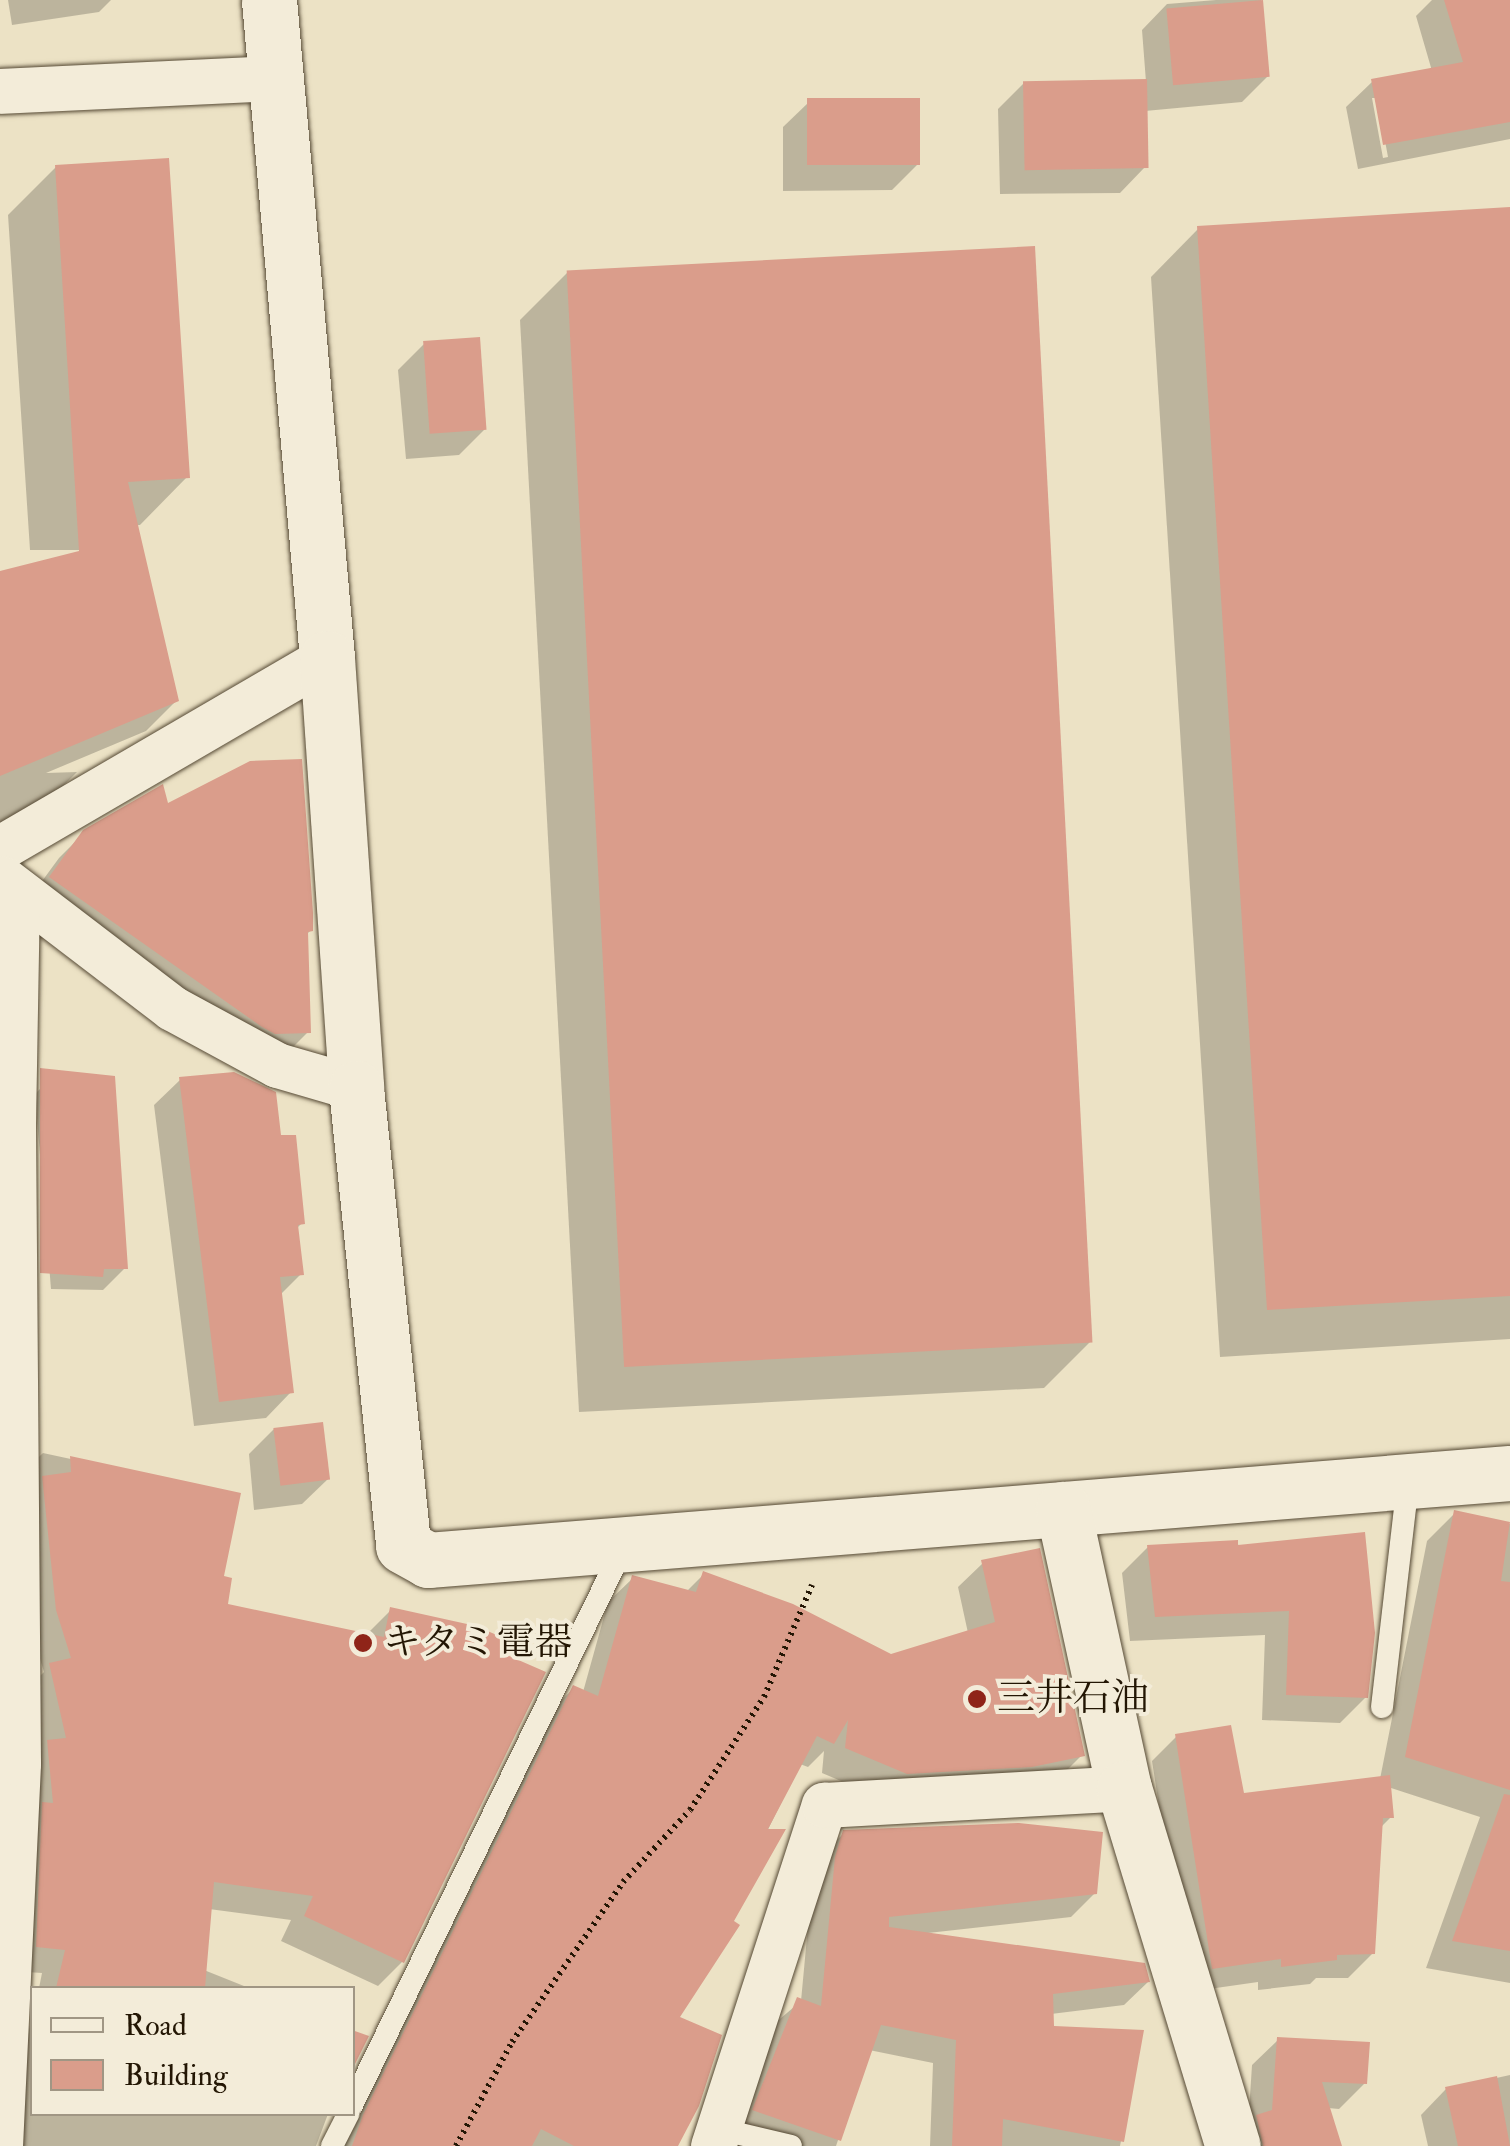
<!DOCTYPE html>
<html>
<head>
<meta charset="utf-8">
<style>
  body { margin:0 }
  #map { position:relative; width:1510px; height:2146px; overflow:hidden; background:#ece2c5; font-family:"IM FELL Double Pica","Noto Serif JP",serif }
  div>[style] { position:absolute }
  .shadow>* { inset:0; background:#0003 }
  .building>* { inset:0; background:#da9d8b; transform-origin:0 0 }
  .path>* { height:6px; margin-top:-3px; transform-origin:0; background:repeating-linear-gradient(90deg,#231604 0 2.5px,transparent 0 7.5px) }
  .roads { filter:drop-shadow(0 0 2px #554934) drop-shadow(0 0 2px #554934) }
  .lane>* { height:22px; margin:-11px; padding:0 11px; transform-origin:11px; border-radius:11px; background:#f3ecd9 }
  .street>* { height:45px; margin:-22.5px; padding:0 22.5px; transform-origin:22.5px; border-radius:22.5px; background:#f3ecd9 }
  .secondary>* { height:55px; margin:-27.5px; padding:0 27.5px; transform-origin:27.5px; border-radius:27.5px; background:#f3ecd9 }
  .dots>* { width:28px; height:28px; translate:-50% -50%; box-sizing:border-box; border:5px solid #f3ecd9; border-radius:50% }
  span { translate:-50% -50%; white-space:nowrap; text-align:center; line-height:1.15; -webkit-text-stroke:8px #f3ecd9; paint-order:stroke }
  .poi-label { font-size:38px; color:#231604 }
  .left { translate:0 -50%; text-align:left }
  .legend { position:absolute; left:30px; top:1986px; width:325px; height:130px; box-sizing:border-box; background:#f3ecd9; border:2px solid #a09684; margin:0; padding:12px 18px; list-style:none; font-size:30px; color:#231604 }
  .legend li { display:flex; align-items:center; gap:20px; height:50px }
  .legend b { width:50px; border:2px solid #a09684 }
</style>
</head>
<body>
<div id="map">
  <div class="shadow">
    <i style="clip-path:polygon(8px 0,111px 0,99px 12px,12px 25px)"></i>
    <i style="clip-path:polygon(1216px 0,1261px 0,1268px 76px,1242px 102px,1145px 111px,1145px 167px,1120px 193px,1000px 194px,998px 109px,1024px 83px,1146px 82px,1142px 30px,1167px 4px)"></i>
    <i style="clip-path:polygon(evenodd,1432px 0,1510px 0,1510px 139px,1358px 169px,1346px 107px,1372px 82px,1432px 71px,1416px 16px,1432px 0,1372px 98px,1377px 98px,1388px 157px,1383px 158px,1372px 98px)"></i>
    <i style="clip-path:polygon(809px 102px,918px 164px,892px 190px,783px 191px,783px 127px)"></i>
    <i style="clip-path:polygon(56px 167px,187px 477px,140px 525px,105px 527px,82px 550px,30px 550px,8px 215px)"></i>
    <i style="clip-path:polygon(1510px 209px,1510px 1339px,1220px 1357px,1151px 277px,1198px 229px)"></i>
    <i style="clip-path:polygon(568px 272px,1091px 1341px,1044px 1388px,579px 1412px,520px 320px)"></i>
    <i style="clip-path:polygon(424px 344px,485px 429px,459px 455px,406px 459px,398px 370px)"></i>
    <i style="clip-path:polygon(0 573px,177px 700px,146px 731px,46px 773px,77px 772px,50px 799px,0 828px)"></i>
    <i style="clip-path:polygon(167px 807px,311px 930px,306px 935px,308px 1032px,283px 1057px,26px 903px,59px 858px,85px 832px)"></i>
    <i style="clip-path:polygon(57px 1072px,125px 1268px,103px 1290px,51px 1289px,35px 1094px)"></i>
    <i style="clip-path:polygon(180px 1080px,279px 1138px,302px 1223px,296px 1229px,301px 1274px,279px 1296px,291px 1392px,266px 1418px,194px 1426px,154px 1105px)"></i>
    <i style="clip-path:polygon(274px 1429px,328px 1479px,302px 1504px,254px 1510px,249px 1454px)"></i>
    <i style="clip-path:polygon(43px 1453px,238px 1495px,221px 1578px,225px 1606px,366px 1635px,391px 1610px,402px 1962px,378px 1986px,281px 1941px,291px 1920px,209px 1909px,204px 1970px,249px 1988px,39px 1988px,42px 1973px,12px 1971px,26px 1690px,44px 1672px,33px 1636px,18px 1477px)"></i>
    <i style="clip-path:polygon(1455px 1513px,1510px 1524px,1510px 1983px,1426px 1968px,1480px 1817px,1388px 1787px,1391px 1817px,1380px 1828px,1373px 1953px,1348px 1978px,1316px 1978px,1310px 1984px,1258px 1990px,1258px 1982px,1188px 1992px,1152px 1761px,1176px 1737px,1242px 1796px,1380px 1779px,1427px 1541px)"></i>
    <i style="clip-path:polygon(1236px 1542px,1366px 1697px,1340px 1723px,1262px 1720px,1265px 1635px,1130px 1641px,1122px 1573px,1148px 1547px)"></i>
    <i style="clip-path:polygon(983px 1563px,1082px 1755px,1058px 1779px,881px 1798px,822px 1773px,824px 1751px,808px 1767px,800px 1764px,676px 2018px,656px 2146px,338px 2146px,549px 1712px,574px 1688px,583px 1692px,608px 1602px,633px 1578px,686px 1592px,704px 1574px,891px 1657px,968px 1633px,958px 1587px)"></i>
    <i style="clip-path:polygon(844px 1833px,1095px 1893px,1071px 1917px,928px 1933px,1148px 1982px,1124px 2005px,1051px 2014px,1052px 2028px,1142px 2033px,1120px 2146px,930px 2146px,933px 2063px,869px 2050px,836px 2146px,735px 2146px,774px 2024px,801px 2001px,812px 1883px,820px 1857px)"></i>
    <i style="clip-path:polygon(32px 2016px,32px 2114px,328px 2114px,316px 2146px,4px 2146px)"></i>
    <i style="clip-path:polygon(1278px 2040px,1365px 2083px,1339px 2109px,1328px 2108px,1339px 2146px,1233px 2146px,1248px 2127px,1252px 2065px)"></i>
    <i style="clip-path:polygon(1510px 2075px,1510px 2146px,1428px 2146px,1421px 2115px,1446px 2089px)"></i>
  </div>
  <div class="building">
    <i style="left:1263px;top:0;width:77px;height:97px;rotate:85deg"></i>
    <i style="clip-path:polygon(1444px 0,1510px 0,1510px 122px,1383px 145px,1371px 79px,1463px 62px)"></i>
    <i style="left:1147px;top:79px;width:89px;height:124px;rotate:89deg"></i>
    <i style="left:920px;top:98px;width:67px;height:113px;rotate:90deg"></i>
    <i style="clip-path:polygon(169px 158px,190px 478px,128px 482px,179px 701px,0 776px,0 571px,79px 551px,55px 165px)"></i>
    <i style="clip-path:polygon(1510px 207px,1510px 1296px,1267px 1310px,1197px 226px)"></i>
    <i style="left:1035px;top:246px;width:1098px;height:469px;rotate:87deg"></i>
    <i style="left:480px;top:337px;width:93px;height:57px;rotate:86deg"></i>
    <i style="clip-path:polygon(302px 759px,313px 913px,313px 931px,308px 932px,311px 1033px,275px 1034px,262px 1027px,49px 877px,83px 830px,163px 784px,168px 803px,250px 761px)"></i>
    <i style="clip-path:polygon(40px 1068px,115px 1076px,128px 1269px,104px 1269px,103px 1277px,40px 1273px)"></i>
    <i style="clip-path:polygon(234px 1072px,276px 1092px,281px 1135px,296px 1135px,305px 1224px,298px 1225px,304px 1275px,280px 1277px,294px 1393px,219px 1402px,179px 1077px)"></i>
    <i style="left:323px;top:1422px;width:58px;height:50px;rotate:83deg"></i>
    <i style="clip-path:polygon(70px 1456px,241px 1493px,224px 1576px,232px 1578px,228px 1604px,384px 1637px,390px 1607px,476px 1626px,513px 1642px,507px 1655px,546px 1672px,404px 1963px,304px 1916px,313px 1896px,214px 1882px,205px 1988px,56px 1988px,65px 1950px,36px 1947px,42px 1802px,53px 1803px,47px 1740px,66px 1738px,49px 1663px,71px 1658px,56px 1610px,42px 1476px,71px 1472px)"></i>
    <i style="clip-path:polygon(1454px 1510px,1510px 1522px,1501px 1581px,1510px 1582px,1510px 1790px,1405px 1757px)"></i>
    <i style="clip-path:polygon(1365px 1532px,1375px 1633px,1368px 1698px,1286px 1695px,1289px 1611px,1155px 1617px,1147px 1545px,1238px 1540px,1238px 1545px)"></i>
    <i style="clip-path:polygon(1040px 1548px,1085px 1756px,1032px 1767px,907px 1774px,845px 1748px,848px 1720px,834px 1744px,817px 1736px,768px 1829px,786px 1829px,734px 1921px,740px 1925px,680px 2017px,722px 2035px,699px 2106px,678px 2146px,574px 2146px,541px 2129px,532px 2146px,352px 2146px,363px 2115px,573px 1685px,598px 1696px,632px 1575px,696px 1592px,703px 1571px,793px 1604px,891px 1654px,995px 1622px,981px 1560px)"></i>
    <i style="clip-path:polygon(1231px 1725px,1244px 1793px,1390px 1775px,1394px 1818px,1383px 1818px,1375px 1954px,1337px 1955px,1337px 1960px,1281px 1967px,1281px 1959px,1212px 1969px,1175px 1734px)"></i>
    <i style="clip-path:polygon(1504px 1794px,1510px 1795px,1510px 1951px,1452px 1941px)"></i>
    <i style="clip-path:polygon(1019px 1823px,1103px 1832px,1097px 1894px,889px 1917px,889px 1927px,1145px 1963px,1150px 1982px,1053px 1994px,1054px 2026px,1144px 2030px,1124px 2142px,1003px 2119px,1002px 2146px,952px 2146px,956px 2040px,881px 2025px,841px 2141px,752px 2110px,797px 1997px,821px 2006px,835px 1857px,843px 1830px)"></i>
    <i style="clip-path:polygon(352px 2030px,369px 2036px,352px 2070px)"></i>
    <i style="clip-path:polygon(1277px 2037px,1370px 2042px,1367px 2084px,1322px 2082px,1342px 2146px,1263px 2146px,1256px 2115px,1272px 2110px)"></i>
    <i style="clip-path:polygon(1497px 2076px,1510px 2146px,1458px 2146px,1445px 2087px)"></i>
  </div>
  <div class="path">
    <i style="left:456px;top:2146px;width:118px;rotate:-61.7deg"></i>
    <i style="left:512px;top:2042px;width:195px;rotate:-55.2deg"></i>
    <i style="left:623px;top:1882px;width:98px;rotate:-47.1deg"></i>
    <i style="left:690px;top:1810px;width:135px;rotate:-56.8deg"></i>
    <i style="left:764px;top:1697px;width:122px;rotate:-66.8deg"></i>
  </div>
  <div class="roads">
    <div class="lane">
      <i style="left:1382px;top:1707px;width:226px;rotate:-83.4deg"></i>
      <i style="left:352px;top:2105px;width:619px;rotate:-64.06deg"></i>
      <i style="left:719px;top:2129px;width:74px;rotate:13.3deg"></i>
      <i style="left:332px;top:2146px;width:36px;rotate:-63deg"></i>
    </div>
    <div class="street">
      <i style="left:0;top:91px;width:274px;rotate:-2.7deg"></i>
      <i style="left:0;top:848px;width:378px;rotate:-30.2deg"></i>
      <i style="left:2px;top:878px;width:214px;rotate:37.4deg"></i>
      <i style="left:172px;top:1008px;width:119px;rotate:28.5deg"></i>
      <i style="left:277px;top:1065px;width:82px;rotate:16.2deg"></i>
      <i style="left:0;top:2146px;width:383px;rotate:-87.3deg"></i>
      <i style="left:18px;top:1763px;width:640px;rotate:-90.45deg"></i>
      <i style="left:13px;top:1123px;width:233px;rotate:-89deg"></i>
      <i style="left:713px;top:2146px;width:359px;rotate:-72deg"></i>
      <i style="left:824px;top:1805px;width:300px;rotate:-3.2deg"></i>
    </div>
    <div class="secondary">
      <i style="left:269px;top:0;width:661px;rotate:84.96deg"></i>
      <i style="left:327px;top:658px;width:431px;rotate:86.1deg"></i>
      <i style="left:356px;top:1088px;width:460px;rotate:84.1deg"></i>
      <i style="left:403px;top:1546px;width:29px;rotate:29deg"></i>
      <i style="left:428px;top:1560px;width:1085px;rotate:-4.6deg"></i>
      <i style="left:1063px;top:1509px;width:286px;rotate:77.7deg"></i>
      <i style="left:1124px;top:1788px;width:374px;rotate:73.1deg"></i>
    </div>
  </div>
  <div class="dots">
    <i style="left:363px;top:1643px;background:#8f2418"></i>
    <i style="left:977px;top:1699px;background:#8f2418"></i>
  </div>
  <div class="poi-label">
    <span class="left" style="left:383px;top:1643px">キタミ電器</span>
    <span class="left" style="left:997px;top:1699px">三井石油</span>
  </div>
  <ul class="legend">
  <li><b style="height:12px;background:#f3ecd9"></b>Road</li>
  <li><b style="height:28px;background:#da9d8b"></b>Building</li>
  </ul>
</div>
</body>
</html>
